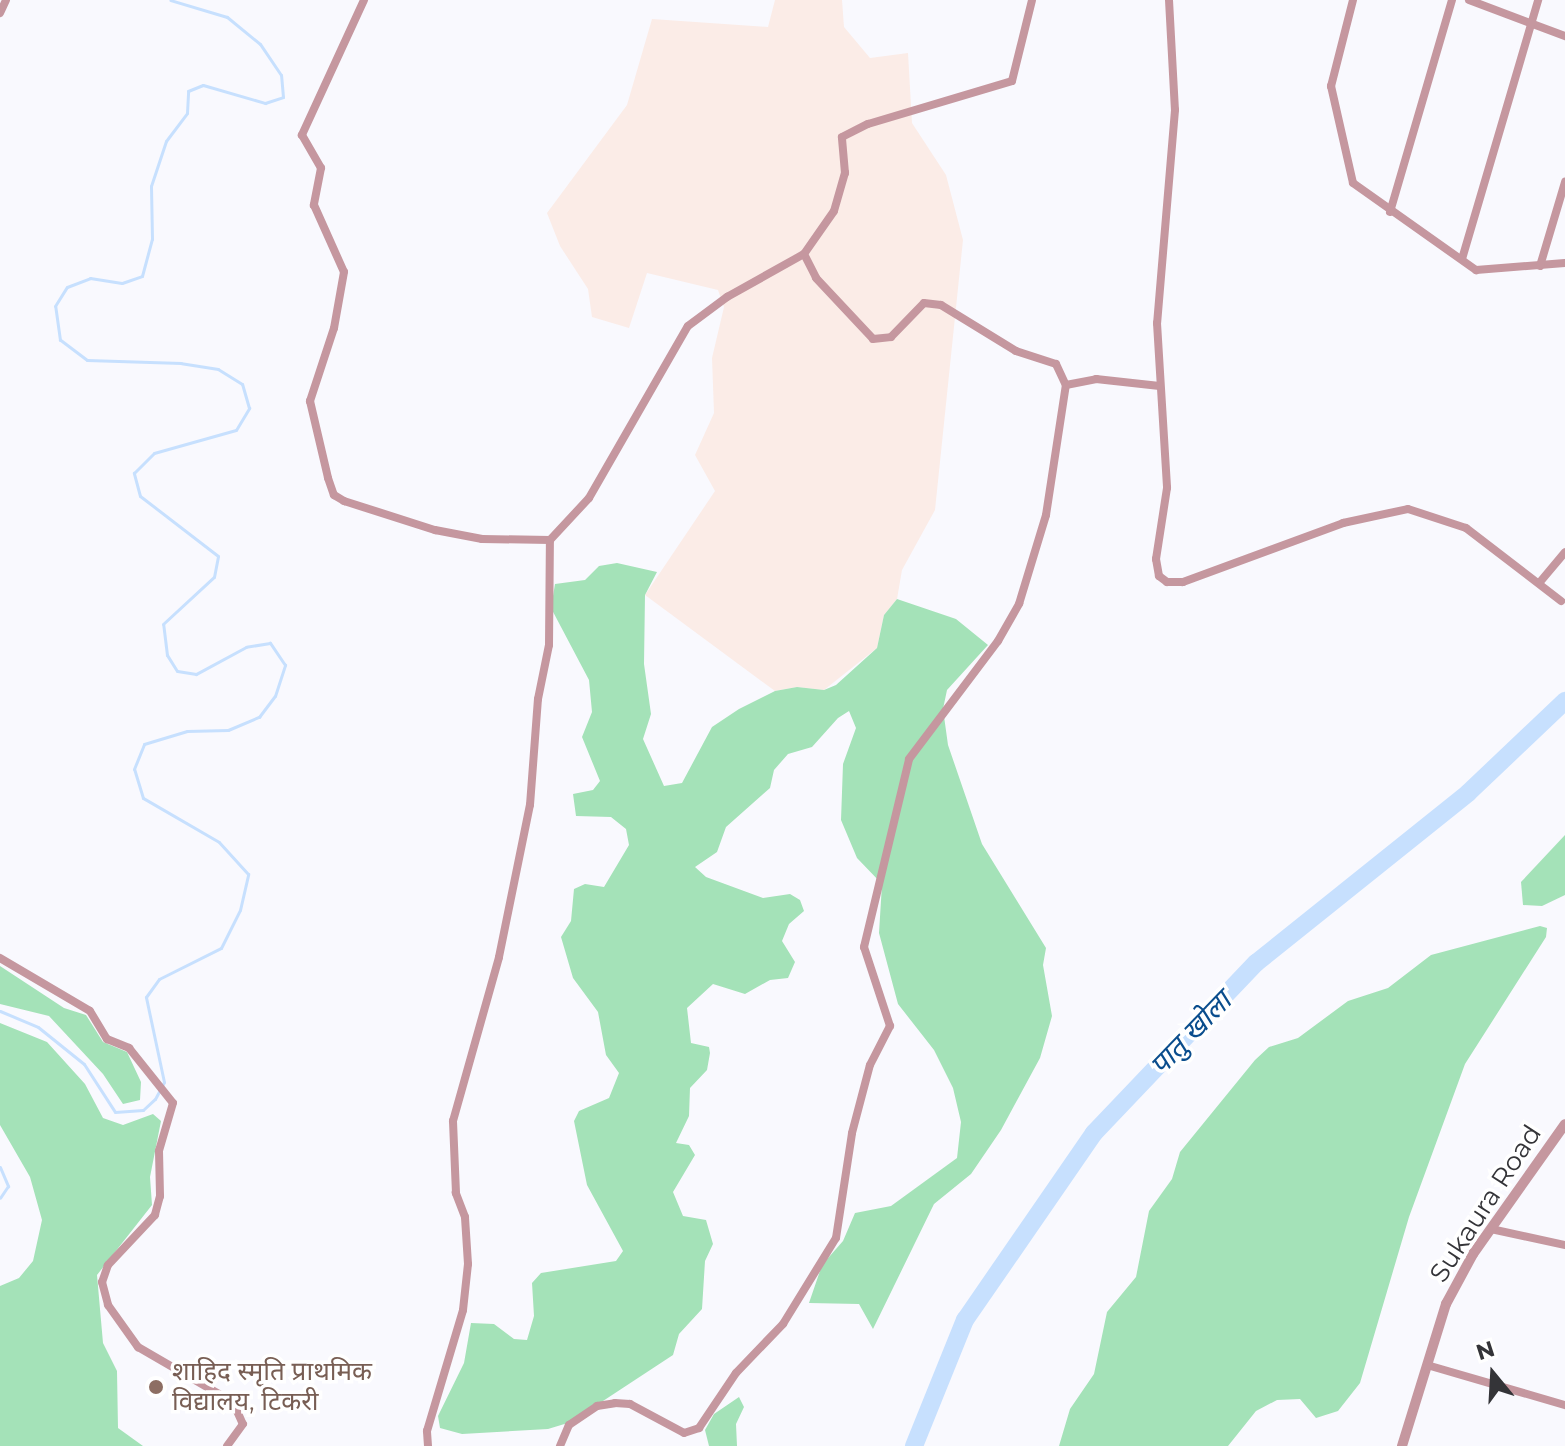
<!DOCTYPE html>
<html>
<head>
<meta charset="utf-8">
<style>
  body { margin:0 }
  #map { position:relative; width:1565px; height:1446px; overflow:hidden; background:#f9f9fe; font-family:Montserrat,"Noto Sans Devanagari",sans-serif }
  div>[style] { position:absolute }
  .industrial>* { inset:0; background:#fbece7 }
  .green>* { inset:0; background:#a4e2b8 }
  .stream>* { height:3px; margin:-1.5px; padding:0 1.5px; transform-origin:1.5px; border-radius:1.5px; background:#c7e0fe }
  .river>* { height:18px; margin:-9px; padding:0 9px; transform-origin:9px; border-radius:9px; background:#c7e0fe }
  .minor>* { height:8px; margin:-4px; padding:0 4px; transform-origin:4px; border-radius:4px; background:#c5979f }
  .tertiary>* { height:10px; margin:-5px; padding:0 5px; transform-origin:5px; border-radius:5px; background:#c5979f }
  .dots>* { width:22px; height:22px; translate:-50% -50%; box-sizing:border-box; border:4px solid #fff; border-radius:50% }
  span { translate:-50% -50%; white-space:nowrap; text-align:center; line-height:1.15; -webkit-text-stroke:7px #fff; paint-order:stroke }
  .street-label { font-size:26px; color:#343438 }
  .education-label { font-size:26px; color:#785e54 }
  .left { translate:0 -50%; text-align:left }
  .water-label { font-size:28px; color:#0a4d8d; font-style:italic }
  .north { position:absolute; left:1453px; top:1334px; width:80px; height:80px; -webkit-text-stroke:6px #fff; paint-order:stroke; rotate:342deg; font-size:22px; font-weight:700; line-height:32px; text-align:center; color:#343438 }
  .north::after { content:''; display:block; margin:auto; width:28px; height:36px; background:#343438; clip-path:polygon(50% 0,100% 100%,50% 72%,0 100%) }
</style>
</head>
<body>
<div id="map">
  <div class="industrial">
    <i style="clip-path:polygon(775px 0,842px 0,844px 27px,870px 58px,908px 53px,912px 123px,946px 175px,963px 240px,935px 510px,902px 570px,897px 599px,884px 615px,877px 648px,824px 690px,797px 687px,775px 691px,645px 595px,715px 491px,695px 455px,714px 413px,712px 358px,724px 307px,718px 290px,647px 273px,629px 328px,592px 317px,588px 289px,560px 246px,547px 213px,627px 105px,652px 19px,768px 27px)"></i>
  </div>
  <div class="green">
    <i style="clip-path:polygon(617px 563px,657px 572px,645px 595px,644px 664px,651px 714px,643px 739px,664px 786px,682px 783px,712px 727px,739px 709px,775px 691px,797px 687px,824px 690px,836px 685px,877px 648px,884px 615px,897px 599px,956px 619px,988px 645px,947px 690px,943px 709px,948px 745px,982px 844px,1046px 948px,1043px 965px,1052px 1016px,1040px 1058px,1001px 1130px,971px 1174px,934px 1204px,873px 1329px,859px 1304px,809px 1303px,822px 1265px,843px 1241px,855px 1213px,891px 1206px,957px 1158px,961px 1122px,953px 1088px,934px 1050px,898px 1004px,879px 933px,882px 884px,857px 858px,841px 820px,843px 764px,856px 728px,849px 711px,838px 718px,812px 747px,788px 754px,774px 770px,770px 788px,726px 827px,717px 852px,695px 867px,706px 877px,763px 898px,790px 894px,800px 900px,804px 911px,789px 924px,782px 941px,795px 962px,788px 978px,770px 980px,745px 994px,713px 984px,687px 1008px,691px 1043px,709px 1047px,710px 1053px,707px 1070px,690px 1088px,689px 1116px,676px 1143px,689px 1145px,695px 1155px,673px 1192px,683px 1216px,706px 1220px,713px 1244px,705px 1261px,702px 1309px,679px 1334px,673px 1355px,571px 1422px,548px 1429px,462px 1434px,440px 1428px,438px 1416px,464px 1363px,471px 1323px,494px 1324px,514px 1339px,527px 1340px,534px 1316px,532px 1283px,541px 1273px,616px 1261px,623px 1251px,587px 1185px,574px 1121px,579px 1111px,609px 1098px,619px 1073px,606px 1055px,598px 1012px,573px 978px,561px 937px,571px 921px,574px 889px,585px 884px,604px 887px,629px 845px,626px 829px,611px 817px,576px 816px,573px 794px,593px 790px,600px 781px,582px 737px,592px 712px,589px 680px,551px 608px,555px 584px,585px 580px,599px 566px)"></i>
    <i style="clip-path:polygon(1565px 835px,1565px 895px,1542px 906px,1523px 905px,1521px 882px)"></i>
    <i style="clip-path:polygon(1540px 926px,1547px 928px,1546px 937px,1465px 1064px,1409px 1217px,1360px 1383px,1338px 1411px,1316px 1418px,1300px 1399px,1277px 1400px,1256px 1411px,1228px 1446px,1059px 1446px,1070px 1409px,1094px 1374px,1107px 1312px,1136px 1277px,1149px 1211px,1172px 1179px,1180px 1152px,1255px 1060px,1269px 1047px,1298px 1038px,1348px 1001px,1388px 988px,1431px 955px)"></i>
    <i style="clip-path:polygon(0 966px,64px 1008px,86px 1015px,103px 1042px,127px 1052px,141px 1082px,140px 1100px,123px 1104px,103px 1074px,49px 1016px,0 1004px)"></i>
    <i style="clip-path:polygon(0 1023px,47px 1042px,85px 1084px,103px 1118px,123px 1125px,153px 1114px,161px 1121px,150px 1177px,152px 1205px,97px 1275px,103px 1343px,117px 1371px,118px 1428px,143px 1446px,0 1446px,0 1286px,19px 1278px,33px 1261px,42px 1220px,30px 1177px,0 1125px)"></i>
    <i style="clip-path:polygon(739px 1397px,744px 1407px,736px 1424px,737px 1446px,709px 1446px,705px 1430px,714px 1414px)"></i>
  </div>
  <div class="stream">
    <i style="left:0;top:1011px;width:41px;rotate:22.8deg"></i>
    <i style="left:38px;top:1027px;width:59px;rotate:38.8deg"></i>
    <i style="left:84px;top:1064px;width:57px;rotate:57.1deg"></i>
    <i style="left:115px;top:1112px;width:28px;rotate:-4deg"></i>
    <i style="left:143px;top:1110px;width:16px;rotate:-43deg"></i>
    <i style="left:155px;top:1099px;width:19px;rotate:-62deg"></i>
    <i style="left:164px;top:1082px;width:87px;rotate:-102deg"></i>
    <i style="left:146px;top:997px;width:22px;rotate:-54deg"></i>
    <i style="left:159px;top:979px;width:69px;rotate:-26.6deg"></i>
    <i style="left:221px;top:948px;width:42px;rotate:-63.4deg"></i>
    <i style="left:240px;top:910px;width:37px;rotate:-77deg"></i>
    <i style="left:248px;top:874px;width:43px;rotate:-132.2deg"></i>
    <i style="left:219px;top:842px;width:88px;rotate:-149.9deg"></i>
    <i style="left:143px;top:798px;width:30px;rotate:-107deg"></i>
    <i style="left:134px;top:769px;width:27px;rotate:-68deg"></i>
    <i style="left:144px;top:744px;width:45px;rotate:-16.8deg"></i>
    <i style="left:187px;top:731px;width:41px;rotate:-1.4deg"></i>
    <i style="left:228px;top:730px;width:34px;rotate:-23deg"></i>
    <i style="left:259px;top:717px;width:26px;rotate:-53deg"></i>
    <i style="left:275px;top:696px;width:33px;rotate:-72deg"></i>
    <i style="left:285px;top:665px;width:27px;rotate:-124deg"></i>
    <i style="left:270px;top:643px;width:24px;rotate:171deg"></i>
    <i style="left:246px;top:647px;width:57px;rotate:151.6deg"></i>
    <i style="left:196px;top:674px;width:19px;rotate:-171deg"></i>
    <i style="left:177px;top:671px;width:19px;rotate:-122deg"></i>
    <i style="left:167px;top:655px;width:31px;rotate:-97deg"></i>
    <i style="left:163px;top:624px;width:69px;rotate:-42.7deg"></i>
    <i style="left:214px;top:577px;width:21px;rotate:-79deg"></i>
    <i style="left:218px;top:556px;width:98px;rotate:-142.4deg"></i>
    <i style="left:140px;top:496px;width:24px;rotate:-105deg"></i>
    <i style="left:134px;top:473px;width:28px;rotate:-45deg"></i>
    <i style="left:154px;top:453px;width:85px;rotate:-15.7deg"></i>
    <i style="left:236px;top:430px;width:26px;rotate:-59deg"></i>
    <i style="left:249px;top:408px;width:25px;rotate:-106deg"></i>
    <i style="left:242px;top:384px;width:28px;rotate:-148deg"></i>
    <i style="left:218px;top:369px;width:37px;rotate:-171deg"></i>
    <i style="left:181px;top:363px;width:94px;rotate:-178.2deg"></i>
    <i style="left:87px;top:360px;width:34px;rotate:-143deg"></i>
    <i style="left:60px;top:340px;width:34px;rotate:-98deg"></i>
    <i style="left:55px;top:306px;width:22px;rotate:-58deg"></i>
    <i style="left:67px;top:287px;width:25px;rotate:-21deg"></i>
    <i style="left:90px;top:278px;width:32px;rotate:9deg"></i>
    <i style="left:122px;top:283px;width:21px;rotate:-19deg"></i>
    <i style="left:142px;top:276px;width:38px;rotate:-75deg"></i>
    <i style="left:152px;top:239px;width:53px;rotate:-91.1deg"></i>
    <i style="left:151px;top:186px;width:47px;rotate:-71.6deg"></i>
    <i style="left:166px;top:141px;width:35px;rotate:-53deg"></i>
    <i style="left:187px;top:113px;width:22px;rotate:-87deg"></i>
    <i style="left:188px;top:91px;width:16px;rotate:-22deg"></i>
    <i style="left:203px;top:85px;width:65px;rotate:16.2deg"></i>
    <i style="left:265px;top:103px;width:19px;rotate:-18deg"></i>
    <i style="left:283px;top:97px;width:22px;rotate:-95deg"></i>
    <i style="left:281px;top:75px;width:37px;rotate:-124deg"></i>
    <i style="left:260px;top:44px;width:43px;rotate:-140.7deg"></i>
    <i style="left:227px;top:17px;width:59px;rotate:-163.4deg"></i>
    <i style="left:0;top:1167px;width:21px;rotate:67deg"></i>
    <i style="left:8px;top:1186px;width:14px;rotate:124deg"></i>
  </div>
  <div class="river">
    <i style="left:914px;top:1446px;width:136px;rotate:-68deg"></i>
    <i style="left:965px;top:1320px;width:227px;rotate:-55.4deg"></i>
    <i style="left:1094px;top:1133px;width:235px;rotate:-46.4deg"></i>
    <i style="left:1256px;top:963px;width:272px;rotate:-38.7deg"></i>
    <i style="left:1468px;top:793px;width:134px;rotate:-43.5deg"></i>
  </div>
  <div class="minor">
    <i style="left:364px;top:0;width:149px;rotate:114.7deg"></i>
    <i style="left:302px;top:135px;width:38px;rotate:60deg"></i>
    <i style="left:321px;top:168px;width:38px;rotate:101deg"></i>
    <i style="left:314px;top:205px;width:73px;rotate:65.9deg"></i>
    <i style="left:344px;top:272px;width:57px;rotate:100.1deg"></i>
    <i style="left:334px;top:328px;width:77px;rotate:108.2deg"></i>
    <i style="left:310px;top:401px;width:79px;rotate:76.8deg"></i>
    <i style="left:328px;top:478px;width:18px;rotate:71deg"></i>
    <i style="left:334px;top:495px;width:12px;rotate:31deg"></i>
    <i style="left:344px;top:501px;width:96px;rotate:17.7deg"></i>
    <i style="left:435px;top:530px;width:48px;rotate:10.8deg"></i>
    <i style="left:482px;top:539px;width:68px;rotate:0.8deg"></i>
    <i style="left:1169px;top:0;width:110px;rotate:86.9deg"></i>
    <i style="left:1175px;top:110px;width:214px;rotate:94.8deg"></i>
    <i style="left:1157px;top:323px;width:165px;rotate:86.5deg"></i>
    <i style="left:1167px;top:488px;width:72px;rotate:98.8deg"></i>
    <i style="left:1156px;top:559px;width:17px;rotate:80deg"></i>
    <i style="left:1159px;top:576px;width:10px;rotate:37deg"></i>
    <i style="left:1167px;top:582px;width:16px"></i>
    <i style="left:1183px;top:582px;width:171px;rotate:-20.2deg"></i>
    <i style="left:1343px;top:523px;width:66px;rotate:-12.2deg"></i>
    <i style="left:1408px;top:509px;width:61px;rotate:18.1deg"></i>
    <i style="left:1466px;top:528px;width:120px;rotate:37.5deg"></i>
    <i style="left:1353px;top:0;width:89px;rotate:104.3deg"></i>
    <i style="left:1331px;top:86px;width:99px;rotate:77.2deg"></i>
    <i style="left:1353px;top:183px;width:151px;rotate:35.3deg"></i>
    <i style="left:1476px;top:270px;width:89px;rotate:-4.5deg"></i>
    <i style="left:1469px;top:0;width:103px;rotate:20.6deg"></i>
    <i style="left:0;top:13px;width:14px;rotate:-65deg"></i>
    <i style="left:1390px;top:212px;width:221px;rotate:-73.7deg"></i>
    <i style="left:804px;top:254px;width:27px;rotate:63deg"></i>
    <i style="left:816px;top:278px;width:83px;rotate:46.9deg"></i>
    <i style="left:873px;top:339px;width:18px;rotate:-6deg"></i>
    <i style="left:891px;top:337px;width:47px;rotate:-45.9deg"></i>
    <i style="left:924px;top:303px;width:17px;rotate:7deg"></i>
    <i style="left:941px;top:305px;width:88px;rotate:31.5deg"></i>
    <i style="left:1016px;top:351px;width:42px;rotate:18deg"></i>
    <i style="left:1056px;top:364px;width:23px;rotate:65deg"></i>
    <i style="left:1462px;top:259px;width:270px;rotate:-73.6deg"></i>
    <i style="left:1540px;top:266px;width:88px;rotate:-73.4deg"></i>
    <i style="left:1540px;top:582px;width:39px;rotate:-50deg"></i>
    <i style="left:0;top:958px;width:104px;rotate:30.5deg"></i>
    <i style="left:90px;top:1011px;width:33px;rotate:59deg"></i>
    <i style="left:107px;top:1039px;width:24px;rotate:22deg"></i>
    <i style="left:129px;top:1048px;width:70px;rotate:51.3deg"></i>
    <i style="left:173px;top:1103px;width:50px;rotate:106.3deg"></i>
    <i style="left:159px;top:1151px;width:45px;rotate:88.7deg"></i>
    <i style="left:160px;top:1196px;width:20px;rotate:105deg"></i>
    <i style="left:155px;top:1215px;width:69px;rotate:133.2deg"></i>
    <i style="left:108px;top:1265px;width:18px;rotate:109deg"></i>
    <i style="left:102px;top:1282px;width:24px;rotate:75deg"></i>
    <i style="left:108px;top:1305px;width:52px;rotate:54.5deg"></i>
    <i style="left:138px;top:1347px;width:110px;rotate:30.1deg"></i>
    <i style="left:233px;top:1402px;width:24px;rotate:66deg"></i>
    <i style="left:243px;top:1424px;width:27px;rotate:126deg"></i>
    <i style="left:1491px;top:1229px;width:76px;rotate:12.2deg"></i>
    <i style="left:1427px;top:1365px;width:144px;rotate:16.2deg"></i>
    <i style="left:428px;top:1446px;width:15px;rotate:-94deg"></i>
    <i style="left:427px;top:1431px;width:126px;rotate:-73.4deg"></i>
    <i style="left:463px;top:1310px;width:46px;rotate:-83.8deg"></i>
    <i style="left:468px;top:1264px;width:47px;rotate:-93.7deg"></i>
    <i style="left:465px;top:1217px;width:26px;rotate:-111deg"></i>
    <i style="left:456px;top:1193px;width:72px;rotate:-92.4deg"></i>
    <i style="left:453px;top:1121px;width:170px;rotate:-74.3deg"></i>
    <i style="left:499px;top:957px;width:155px;rotate:-78.5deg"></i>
    <i style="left:530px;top:805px;width:106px;rotate:-85.7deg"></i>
    <i style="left:538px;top:699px;width:55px;rotate:-78.5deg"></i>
    <i style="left:549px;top:645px;width:105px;rotate:-89.5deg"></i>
    <i style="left:550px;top:540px;width:57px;rotate:-47.1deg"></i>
    <i style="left:589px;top:498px;width:198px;rotate:-60.1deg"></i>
    <i style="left:688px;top:326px;width:49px;rotate:-36.6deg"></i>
    <i style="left:727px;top:297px;width:88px;rotate:-29.2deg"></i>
    <i style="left:804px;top:254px;width:52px;rotate:-55.1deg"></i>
    <i style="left:834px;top:211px;width:40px;rotate:-74deg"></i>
    <i style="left:845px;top:173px;width:36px;rotate:-95deg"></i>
    <i style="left:842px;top:137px;width:29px;rotate:-27deg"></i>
    <i style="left:868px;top:124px;width:150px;rotate:-16.6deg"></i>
    <i style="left:1012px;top:81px;width:83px;rotate:-76.1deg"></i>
    <i style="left:560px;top:1446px;width:23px;rotate:-67deg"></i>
    <i style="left:569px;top:1425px;width:34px;rotate:-34deg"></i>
    <i style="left:597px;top:1406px;width:18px;rotate:-9deg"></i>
    <i style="left:615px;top:1403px;width:15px;rotate:4deg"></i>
    <i style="left:630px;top:1404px;width:61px;rotate:28.2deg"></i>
    <i style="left:684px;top:1433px;width:16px;rotate:-18deg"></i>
    <i style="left:699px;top:1428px;width:66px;rotate:-56.1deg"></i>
    <i style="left:736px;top:1373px;width:68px;rotate:-46.2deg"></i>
    <i style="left:783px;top:1324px;width:101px;rotate:-58.4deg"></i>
    <i style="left:836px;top:1238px;width:106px;rotate:-81.3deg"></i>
    <i style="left:852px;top:1133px;width:70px;rotate:-75.2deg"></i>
    <i style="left:870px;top:1065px;width:44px;rotate:-62.9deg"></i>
    <i style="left:890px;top:1026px;width:83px;rotate:-108.2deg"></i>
    <i style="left:864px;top:947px;width:193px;rotate:-76.5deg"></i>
    <i style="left:909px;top:759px;width:148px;rotate:-53deg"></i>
    <i style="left:998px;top:641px;width:43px;rotate:-60.4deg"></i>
    <i style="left:1019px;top:604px;width:93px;rotate:-73.1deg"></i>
    <i style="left:1046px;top:515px;width:132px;rotate:-81.3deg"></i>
    <i style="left:1066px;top:385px;width:31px;rotate:-11deg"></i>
    <i style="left:1096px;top:379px;width:64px;rotate:6.2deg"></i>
  </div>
  <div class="tertiary">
    <i style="left:1402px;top:1446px;width:149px;rotate:-72.8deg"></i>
    <i style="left:1446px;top:1304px;width:57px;rotate:-61.6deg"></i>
    <i style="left:1473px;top:1254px;width:159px;rotate:-54.7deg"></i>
  </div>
  <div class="dots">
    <i style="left:156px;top:1387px;background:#8d6e63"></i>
  </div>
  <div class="street-label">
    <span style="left:1486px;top:1204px;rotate:-57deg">Sukaura Road</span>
  </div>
  <div class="education-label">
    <span class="left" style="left:172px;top:1387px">शाहिद स्मृति प्राथमिक<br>विद्यालय, टिकरी</span>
  </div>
  <div class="water-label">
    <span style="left:1190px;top:1033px;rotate:-46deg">पातु खोला</span>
  </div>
  <div class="north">N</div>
</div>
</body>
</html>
